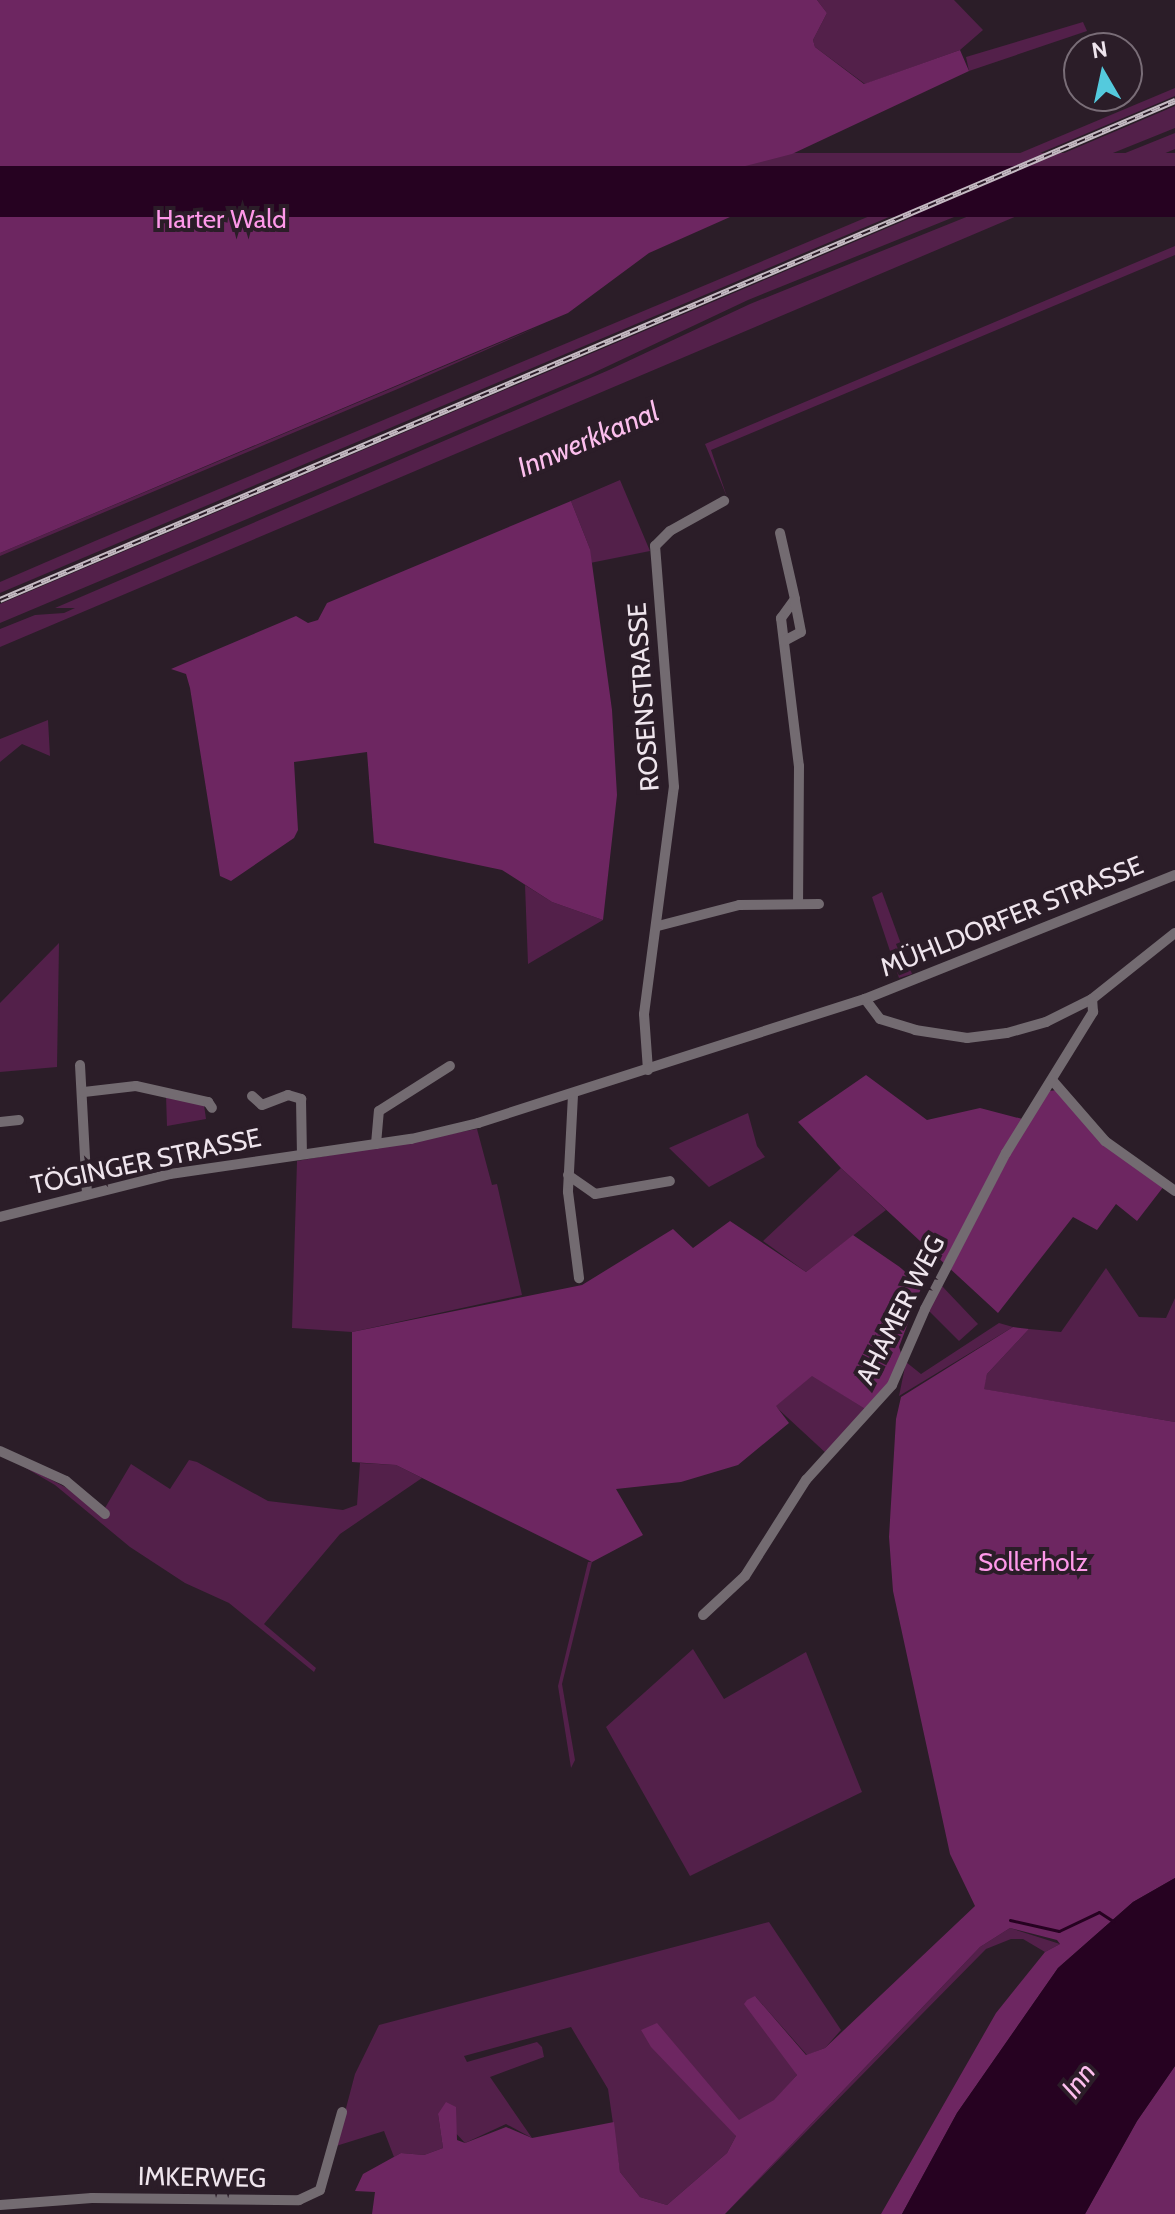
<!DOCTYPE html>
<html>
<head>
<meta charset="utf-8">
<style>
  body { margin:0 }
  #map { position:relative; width:1175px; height:2214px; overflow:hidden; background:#2b1d28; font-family:Cabin,sans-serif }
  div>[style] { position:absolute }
  .green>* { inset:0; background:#53204a; transform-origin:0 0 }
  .forest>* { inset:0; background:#6d2661 }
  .water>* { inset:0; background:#260221; transform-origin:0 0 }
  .stream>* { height:3px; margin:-1.5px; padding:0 1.5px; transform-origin:1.5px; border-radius:1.5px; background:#260221 }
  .minor>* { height:10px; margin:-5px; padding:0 5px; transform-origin:5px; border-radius:5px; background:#736b71 }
  .rail>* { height:6px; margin-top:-3px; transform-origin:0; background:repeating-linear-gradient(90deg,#2b1d28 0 9px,#c4bac2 0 18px); box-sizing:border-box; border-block:2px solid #c4bac2 }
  span { translate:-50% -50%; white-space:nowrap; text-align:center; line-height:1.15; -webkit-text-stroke:8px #2b1d28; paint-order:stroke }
  .park-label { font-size:26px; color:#fe98e9 }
  .street-label { font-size:26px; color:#efe5ed }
  .water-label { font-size:28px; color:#fcbeed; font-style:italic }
  .north { position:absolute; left:1063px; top:32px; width:80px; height:80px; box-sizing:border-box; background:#2b1d28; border:2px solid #796d77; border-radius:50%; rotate:351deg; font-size:22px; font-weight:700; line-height:32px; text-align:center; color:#efe5ed }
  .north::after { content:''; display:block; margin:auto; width:28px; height:36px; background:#54cadd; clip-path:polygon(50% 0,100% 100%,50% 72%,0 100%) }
</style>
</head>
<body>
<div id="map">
  <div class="green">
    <i style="clip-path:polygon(817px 0,954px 0,983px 30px,960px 50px,865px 84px,815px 47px,813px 40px,827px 13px)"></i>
    <i style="clip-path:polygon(1083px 22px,1087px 31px,969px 71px,966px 57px)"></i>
    <i style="clip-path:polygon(1175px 88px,1175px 96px,0 593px,0 582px,95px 541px)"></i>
    <i style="clip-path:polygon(1175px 106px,1175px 128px,748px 300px,591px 374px,0 623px,0 604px)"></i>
    <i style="clip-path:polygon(1175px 133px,1175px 149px,0 647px,0 629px,35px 615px,64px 613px,75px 608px,55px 608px,609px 370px,750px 304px)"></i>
    <i style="left:1175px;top:153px;width:13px;height:1277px;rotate:90deg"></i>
    <i style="clip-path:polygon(1175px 246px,1175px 255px,711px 450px,727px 497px,705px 444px)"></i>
    <i style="clip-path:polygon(540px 326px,400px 388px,0 556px,0 553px)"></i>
    <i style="clip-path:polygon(620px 480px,650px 551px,590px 563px,590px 549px,571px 501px)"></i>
    <i style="clip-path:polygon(48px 720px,50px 756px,22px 744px,0 762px,0 739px)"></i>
    <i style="clip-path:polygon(525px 885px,552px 902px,603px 920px,528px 964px)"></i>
    <i style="clip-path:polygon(882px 892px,912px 974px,899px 978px,872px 897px)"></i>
    <i style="clip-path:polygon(59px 943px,57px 1067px,0 1072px,0 1003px)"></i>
    <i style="clip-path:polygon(166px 1095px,204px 1105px,206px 1119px,167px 1126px)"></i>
    <i style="clip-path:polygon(748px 1113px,757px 1146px,765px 1157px,709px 1187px,669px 1148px)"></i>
    <i style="clip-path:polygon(477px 1129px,492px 1185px,497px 1184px,522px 1295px,352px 1332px,292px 1328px,297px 1161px)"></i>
    <i style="clip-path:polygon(841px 1168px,886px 1210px,806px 1272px,763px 1241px)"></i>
    <i style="clip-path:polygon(1106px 1268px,1139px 1317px,1166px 1318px,1175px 1298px,1175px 1422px,983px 1389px,987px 1374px,1029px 1329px,1061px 1332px)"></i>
    <i style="clip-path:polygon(941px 1285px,978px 1324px,959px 1341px,928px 1310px)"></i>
    <i style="clip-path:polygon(999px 1323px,1013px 1327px,899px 1396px,906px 1362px,921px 1374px)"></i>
    <i style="clip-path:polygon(812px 1375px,870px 1412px,828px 1455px,775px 1406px)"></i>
    <i style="clip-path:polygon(0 1453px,105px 1508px,131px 1464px,170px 1489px,189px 1460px,197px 1462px,268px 1501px,343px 1510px,357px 1505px,360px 1463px,396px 1465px,422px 1478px,340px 1534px,264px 1624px,316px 1668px,314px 1672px,229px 1603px,185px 1583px,130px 1547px,55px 1485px)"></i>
    <i style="clip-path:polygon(588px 1562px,592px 1562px,562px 1684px,575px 1760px,571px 1768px,558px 1686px)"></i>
    <i style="clip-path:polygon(693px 1649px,724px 1699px,806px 1652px,862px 1792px,690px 1876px,606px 1727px)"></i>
    <i style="clip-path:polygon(769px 1922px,841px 2030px,825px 2048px,807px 2055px,755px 1996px,797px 2075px,775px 2100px,732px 2126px,736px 2136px,727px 2153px,667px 2205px,640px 2197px,620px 2172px,608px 2089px,571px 2027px,464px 2056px,467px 2062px,537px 2042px,542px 2047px,544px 2057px,490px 2077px,532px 2138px,506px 2124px,465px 2143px,438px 2114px,443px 2148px,424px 2155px,401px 2153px,394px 2157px,384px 2131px,336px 2146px,355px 2074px,379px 2025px)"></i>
    <i style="clip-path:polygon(1010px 1928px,1060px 1944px,1045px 1952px,1023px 1939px,1011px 1939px,986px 1949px,725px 2214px,980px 1947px)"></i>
  </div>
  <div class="forest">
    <i style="clip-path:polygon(0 0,817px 0,827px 13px,813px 40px,815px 47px,864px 84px,960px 50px,969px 71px,792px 154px,714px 174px,710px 183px,730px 217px,649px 253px,568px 313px,0 553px)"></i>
    <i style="clip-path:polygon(571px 501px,590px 549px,612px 710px,617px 795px,603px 920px,552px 902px,502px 870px,374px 843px,367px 752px,294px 762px,298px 830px,294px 838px,231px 881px,220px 876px,190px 688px,186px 674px,171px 669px,296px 616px,308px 623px,318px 620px,327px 603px)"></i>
    <i style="clip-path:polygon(866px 1075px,927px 1120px,980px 1108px,1030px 1121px,1049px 1091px,1057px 1090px,1087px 1125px,1164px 1186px,1137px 1221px,1116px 1204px,1097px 1230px,1073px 1217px,998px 1313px,841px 1168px,798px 1122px)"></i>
    <i style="clip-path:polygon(730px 1221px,806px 1272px,853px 1235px,923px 1283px,899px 1347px,903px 1359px,870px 1412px,812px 1376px,776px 1406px,789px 1423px,738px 1465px,681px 1482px,616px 1489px,643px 1535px,592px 1562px,396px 1465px,352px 1462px,352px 1332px,582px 1285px,673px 1229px,693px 1248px)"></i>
    <i style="clip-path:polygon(1013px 1327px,1029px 1329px,987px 1374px,984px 1389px,1175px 1422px,1175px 1878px,1133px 1902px,1058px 1968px,957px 2113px,902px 2214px,881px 2214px,996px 2013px,1045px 1952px,1060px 1944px,1057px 1940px,1010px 1928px,980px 1947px,725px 2214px,372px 2214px,375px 2192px,355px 2191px,363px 2174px,401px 2153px,424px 2155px,443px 2148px,438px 2114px,446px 2102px,456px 2107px,457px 2140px,465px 2143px,506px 2127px,532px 2138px,614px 2122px,620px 2172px,640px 2197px,667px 2205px,727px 2153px,736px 2136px,651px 2047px,641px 2030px,657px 2023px,739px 2120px,774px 2100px,797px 2075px,744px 2004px,747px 2000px,755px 1996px,806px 2055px,825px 2048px,975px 1906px,950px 1854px,893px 1591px,889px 1537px,896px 1419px,901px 1397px)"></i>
    <i style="clip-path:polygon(1175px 2066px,1175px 2214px,1085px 2214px,1137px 2121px)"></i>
  </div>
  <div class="water">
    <i style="left:1175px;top:166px;width:51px;height:1277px;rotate:90deg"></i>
    <i style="clip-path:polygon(1175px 1878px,1175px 2066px,1137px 2121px,1085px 2214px,902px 2214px,957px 2113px,1058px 1968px,1133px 1902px)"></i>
  </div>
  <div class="stream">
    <i style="left:1010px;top:1920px;width:50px;rotate:12.7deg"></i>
    <i style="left:1059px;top:1931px;width:44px;rotate:-25.4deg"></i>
    <i style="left:1099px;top:1912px;width:17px;rotate:33deg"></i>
  </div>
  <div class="minor">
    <i style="left:780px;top:533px;width:68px;rotate:77.2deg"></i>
    <i style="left:795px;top:599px;width:24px;rotate:126deg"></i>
    <i style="left:781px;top:618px;width:149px;rotate:83.1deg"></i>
    <i style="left:799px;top:766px;width:135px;rotate:90.4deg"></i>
    <i style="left:784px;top:641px;width:19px;rotate:-28deg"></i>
    <i style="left:801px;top:632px;width:31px;rotate:-101deg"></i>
    <i style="left:658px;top:926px;width:84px;rotate:-14.5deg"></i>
    <i style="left:739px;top:905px;width:80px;rotate:-0.7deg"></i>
    <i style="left:865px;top:999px;width:25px;rotate:53deg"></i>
    <i style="left:880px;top:1019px;width:37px;rotate:17deg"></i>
    <i style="left:915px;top:1030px;width:53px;rotate:8.7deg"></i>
    <i style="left:967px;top:1038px;width:40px;rotate:-7.1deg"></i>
    <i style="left:1007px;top:1033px;width:41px;rotate:-15.8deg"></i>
    <i style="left:1046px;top:1022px;width:51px;rotate:-26.6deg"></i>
    <i style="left:1092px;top:999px;width:106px;rotate:-38.5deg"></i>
    <i style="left:80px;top:1065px;width:128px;rotate:86.9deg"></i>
    <i style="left:648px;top:1070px;width:56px;rotate:-94.1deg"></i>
    <i style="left:644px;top:1014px;width:229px;rotate:-82.5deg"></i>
    <i style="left:674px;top:787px;width:242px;rotate:-94.5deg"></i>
    <i style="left:655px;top:546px;width:21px;rotate:-45deg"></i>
    <i style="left:670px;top:531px;width:62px;rotate:-29.1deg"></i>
    <i style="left:1052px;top:1080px;width:81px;rotate:49deg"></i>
    <i style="left:1105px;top:1141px;width:86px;rotate:35.5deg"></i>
    <i style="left:84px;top:1092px;width:52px;rotate:-6.6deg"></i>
    <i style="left:136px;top:1086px;width:74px;rotate:12.5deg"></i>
    <i style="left:208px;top:1102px;width:7px;rotate:56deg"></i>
    <i style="left:573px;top:1095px;width:97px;rotate:93deg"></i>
    <i style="left:568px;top:1192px;width:87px;rotate:82.7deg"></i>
    <i style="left:252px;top:1096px;width:13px;rotate:42deg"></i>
    <i style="left:262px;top:1105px;width:28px;rotate:-21deg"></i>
    <i style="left:288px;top:1095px;width:14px;rotate:17deg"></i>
    <i style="left:301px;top:1099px;width:55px;rotate:89deg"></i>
    <i style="left:0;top:1122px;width:19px;rotate:-6deg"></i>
    <i style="left:376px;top:1144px;width:33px;rotate:-85deg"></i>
    <i style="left:379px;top:1111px;width:84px;rotate:-32.4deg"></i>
    <i style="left:568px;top:1175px;width:33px;rotate:35deg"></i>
    <i style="left:595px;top:1194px;width:76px;rotate:-9.8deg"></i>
    <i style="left:0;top:1217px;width:175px;rotate:-14.2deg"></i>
    <i style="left:170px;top:1174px;width:244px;rotate:-8.3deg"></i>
    <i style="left:411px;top:1139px;width:69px;rotate:-13.4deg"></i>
    <i style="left:478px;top:1123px;width:406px;rotate:-17.8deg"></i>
    <i style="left:865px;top:999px;width:334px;rotate:-21.8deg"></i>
    <i style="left:0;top:1451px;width:72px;rotate:24.4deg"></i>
    <i style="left:66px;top:1481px;width:51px;rotate:40.2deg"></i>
    <i style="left:703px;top:1615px;width:57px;rotate:-42.9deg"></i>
    <i style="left:745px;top:1576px;width:114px;rotate:-57.6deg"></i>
    <i style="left:806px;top:1480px;width:128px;rotate:-47.8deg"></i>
    <i style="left:892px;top:1385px;width:83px;rotate:-66.5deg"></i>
    <i style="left:925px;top:1309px;width:176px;rotate:-62.6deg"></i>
    <i style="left:1006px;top:1153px;width:166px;rotate:-58.3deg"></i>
    <i style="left:1093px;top:1012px;width:13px;rotate:-94deg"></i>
    <i style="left:0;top:2205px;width:92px;rotate:-4.4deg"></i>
    <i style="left:92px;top:2198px;width:207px;rotate:0.6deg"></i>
    <i style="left:299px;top:2200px;width:23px;rotate:-25deg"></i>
    <i style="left:320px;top:2190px;width:81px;rotate:-74.2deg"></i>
  </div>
  <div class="rail">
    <i style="left:0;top:600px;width:1277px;rotate:-23.01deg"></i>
  </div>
  <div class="park-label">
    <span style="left:221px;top:220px">Harter Wald</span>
    <span style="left:1033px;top:1563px">Sollerholz</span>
  </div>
  <div class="street-label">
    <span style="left:644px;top:697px;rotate:-94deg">ROSENSTRASSE</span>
    <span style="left:1012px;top:917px;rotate:-22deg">MÜHLDORFER STRASSE</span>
    <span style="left:146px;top:1162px;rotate:-12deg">TÖGINGER STRASSE</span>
    <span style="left:901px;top:1310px;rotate:-63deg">AHAMER WEG</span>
    <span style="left:202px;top:2178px;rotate:1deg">IMKERWEG</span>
  </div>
  <div class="water-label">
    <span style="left:588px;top:439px;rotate:-23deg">Innwerkkanal</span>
    <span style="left:1078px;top:2080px;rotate:-53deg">Inn</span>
  </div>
  <div class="north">N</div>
</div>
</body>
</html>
